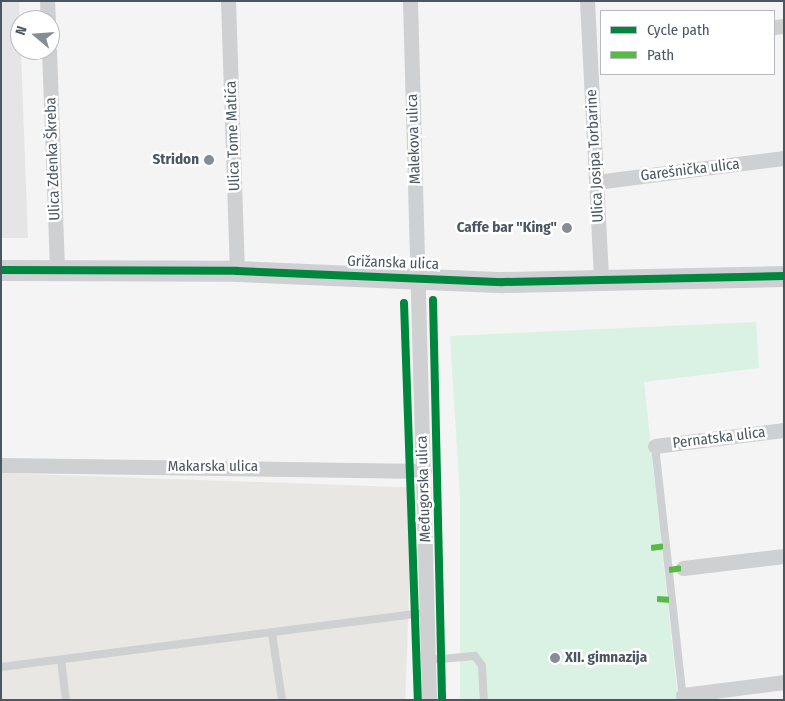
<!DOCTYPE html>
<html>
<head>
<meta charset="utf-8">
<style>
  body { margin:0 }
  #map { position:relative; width:785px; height:701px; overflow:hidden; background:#f4f4f4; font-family:"Fira Sans Condensed",sans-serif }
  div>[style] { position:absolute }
  .commercial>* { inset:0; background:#e8e7e3; transform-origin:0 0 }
  .education>* { inset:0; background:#e6e5e6 }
  .green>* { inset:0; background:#d9f2e3 }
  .lane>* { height:8px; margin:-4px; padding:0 4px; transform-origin:4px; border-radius:4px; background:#ced0d2 }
  .street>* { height:15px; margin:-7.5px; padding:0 7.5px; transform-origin:7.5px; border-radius:7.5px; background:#ced0d2 }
  .secondary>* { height:21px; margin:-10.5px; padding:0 10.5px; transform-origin:10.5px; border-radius:10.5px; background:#ced0d4 }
  .quiet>* { height:6px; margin-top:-3px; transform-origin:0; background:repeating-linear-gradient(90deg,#58b947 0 12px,transparent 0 18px) }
  .cycleway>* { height:8px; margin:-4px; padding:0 4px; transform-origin:4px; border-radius:4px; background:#00873e }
  .dots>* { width:14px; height:14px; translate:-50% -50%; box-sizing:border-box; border:2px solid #fff; border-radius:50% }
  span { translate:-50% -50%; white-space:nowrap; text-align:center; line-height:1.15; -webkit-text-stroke:5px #fff; paint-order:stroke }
  .street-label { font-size:15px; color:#4a5661 }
  .poi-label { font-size:15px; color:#4a5661; font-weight:700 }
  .right { translate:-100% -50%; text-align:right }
  .left { translate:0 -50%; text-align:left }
  .frame { position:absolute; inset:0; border:2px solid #4a5661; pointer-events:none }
  .legend { position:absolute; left:600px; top:10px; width:175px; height:65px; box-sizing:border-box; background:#fff; border:1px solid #b7bbc0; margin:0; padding:6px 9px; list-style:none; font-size:15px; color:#4a5661 }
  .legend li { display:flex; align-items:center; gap:10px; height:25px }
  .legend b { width:25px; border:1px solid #b7bbc0 }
  .north { position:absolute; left:10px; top:10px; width:50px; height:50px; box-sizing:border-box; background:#fff; border:1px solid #b7bbc0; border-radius:50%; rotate:288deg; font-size:14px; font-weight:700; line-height:20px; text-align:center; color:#4a5661 }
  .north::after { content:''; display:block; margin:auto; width:18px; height:22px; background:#868d94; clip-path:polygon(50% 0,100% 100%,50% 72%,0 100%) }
</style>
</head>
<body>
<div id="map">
  <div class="commercial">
    <i style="left:1px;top:473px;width:412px;height:227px;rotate:2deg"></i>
  </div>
  <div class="education">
    <i style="clip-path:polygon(1px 1px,19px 1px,28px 238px,1px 238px)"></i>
  </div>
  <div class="green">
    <i style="clip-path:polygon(756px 322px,759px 368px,644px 382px,678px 700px,460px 700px,460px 497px,450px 336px)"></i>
  </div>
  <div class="lane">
    <i style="left:655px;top:446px;width:254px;rotate:83.7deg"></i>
    <i style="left:272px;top:633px;width:68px;rotate:81.5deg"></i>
    <i style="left:61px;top:660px;width:40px;rotate:82.9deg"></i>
    <i style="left:428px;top:660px;width:47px;rotate:-4.9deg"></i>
    <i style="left:475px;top:656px;width:12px;rotate:55deg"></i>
    <i style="left:482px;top:666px;width:34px;rotate:87deg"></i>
    <i style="left:1px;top:667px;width:431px;rotate:-7.3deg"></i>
  </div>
  <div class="street">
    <i style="left:47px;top:1px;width:19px;rotate:87deg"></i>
    <i style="left:228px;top:1px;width:270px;rotate:88.1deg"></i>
    <i style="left:410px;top:1px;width:699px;rotate:88.44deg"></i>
    <i style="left:587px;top:1px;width:281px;rotate:87.1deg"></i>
    <i style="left:774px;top:27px;width:10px;rotate:-6deg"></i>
    <i style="left:49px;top:50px;width:219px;rotate:87.9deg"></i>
    <i style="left:596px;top:182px;width:190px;rotate:-7.3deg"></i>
    <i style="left:655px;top:446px;width:130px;rotate:-7.1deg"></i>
    <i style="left:1px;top:465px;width:423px;rotate:0.8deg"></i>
    <i style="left:683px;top:568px;width:102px;rotate:-6.8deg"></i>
    <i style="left:683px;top:695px;width:102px;rotate:-7.3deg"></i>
  </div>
  <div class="secondary">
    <i style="left:1px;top:270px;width:236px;rotate:0.2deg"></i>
    <i style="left:237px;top:271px;width:266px;rotate:2.4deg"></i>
    <i style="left:503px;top:282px;width:281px;rotate:-1.2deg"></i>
  </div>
  <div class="quiet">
    <i style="left:651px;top:548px;width:15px;rotate:-8deg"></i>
    <i style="left:669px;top:570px;width:14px;rotate:-8deg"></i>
    <i style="left:657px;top:599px;width:15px;rotate:4deg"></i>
  </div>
  <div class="cycleway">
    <i style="left:1px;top:270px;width:236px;rotate:0.2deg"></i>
    <i style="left:237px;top:271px;width:266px;rotate:2.4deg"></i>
    <i style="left:503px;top:282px;width:281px;rotate:-1.2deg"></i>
    <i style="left:433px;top:300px;width:400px;rotate:88.7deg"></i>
    <i style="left:404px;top:303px;width:397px;rotate:88deg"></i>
  </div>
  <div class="dots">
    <i style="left:209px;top:160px;background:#868d94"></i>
    <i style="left:567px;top:228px;background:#868d94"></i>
    <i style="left:555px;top:658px;background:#868d94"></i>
  </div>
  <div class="street-label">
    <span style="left:233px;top:136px;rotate:-92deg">Ulica Tome Matića</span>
    <span style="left:414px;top:139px;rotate:-92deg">Malekova ulica</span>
    <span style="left:595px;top:156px;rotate:-93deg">Ulica Josipa Torbarine</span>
    <span style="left:53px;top:159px;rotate:-92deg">Ulica Zdenka Škreba</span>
    <span style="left:690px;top:170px;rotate:-7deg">Garešnička ulica</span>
    <span style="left:393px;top:263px;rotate:2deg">Grižanska ulica</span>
    <span style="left:719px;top:438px;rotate:-7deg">Pernatska ulica</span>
    <span style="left:213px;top:467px">Makarska ulica</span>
    <span style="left:424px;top:489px;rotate:-92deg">Međugorska ulica</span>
  </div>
  <div class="poi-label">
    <span class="right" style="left:199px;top:160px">Stridon</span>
    <span class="right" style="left:557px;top:228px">Caffe bar "King"</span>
    <span class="left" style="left:565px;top:658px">XII. gimnazija</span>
  </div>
  <div class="frame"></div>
  <ul class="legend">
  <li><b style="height:6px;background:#00873e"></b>Cycle path</li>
  <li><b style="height:6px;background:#58b947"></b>Path</li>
  </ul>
  <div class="north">N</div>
</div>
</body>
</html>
